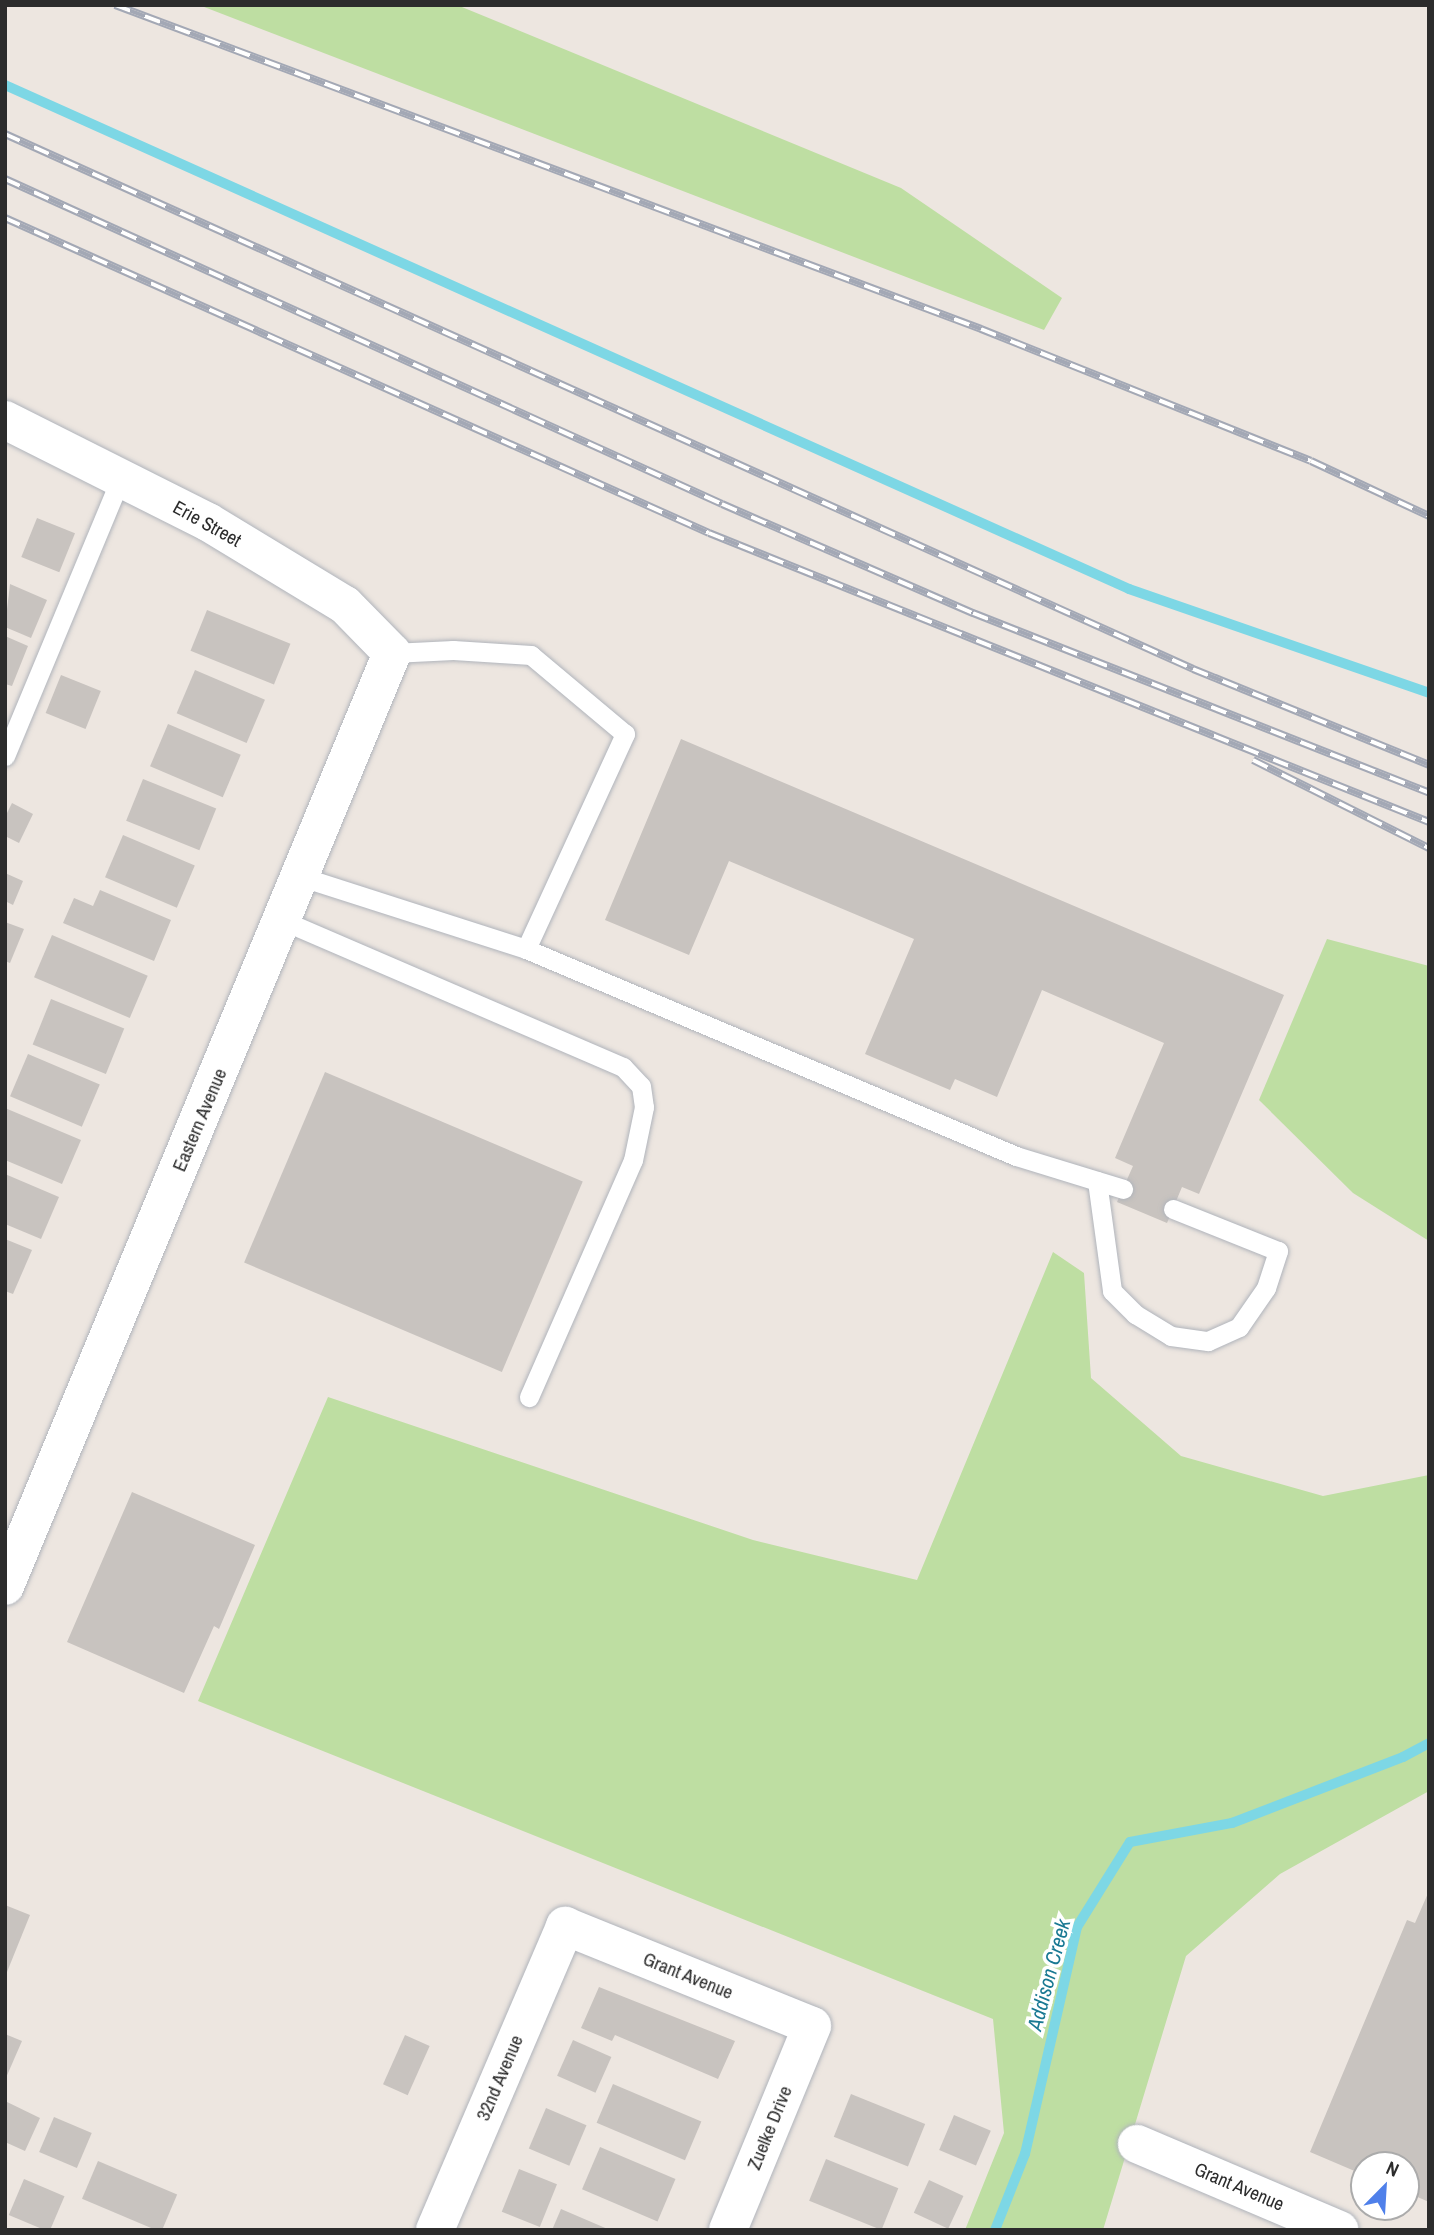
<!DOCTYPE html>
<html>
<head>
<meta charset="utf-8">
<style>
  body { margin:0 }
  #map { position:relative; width:1434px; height:2235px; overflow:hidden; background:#ede6e0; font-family:"Archivo Narrow",sans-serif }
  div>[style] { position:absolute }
  .green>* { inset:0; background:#bedea2 }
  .stream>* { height:10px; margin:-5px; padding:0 5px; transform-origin:5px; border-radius:5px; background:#7dd7e5 }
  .building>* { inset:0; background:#c8c3bf; transform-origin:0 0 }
  .roads { filter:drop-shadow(0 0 2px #b0b4bb) drop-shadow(0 0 2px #b0b4bb) }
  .lane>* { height:19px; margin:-9.5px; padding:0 9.5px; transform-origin:9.5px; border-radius:9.5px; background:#fff }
  .street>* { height:38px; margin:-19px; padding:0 19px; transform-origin:19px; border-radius:19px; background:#fff }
  .rail>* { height:8px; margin-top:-4px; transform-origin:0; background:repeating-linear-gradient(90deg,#fff 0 16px,#a3a8b5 0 32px); box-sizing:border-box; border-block:2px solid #a3a8b5 }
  span { translate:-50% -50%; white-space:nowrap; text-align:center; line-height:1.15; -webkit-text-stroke:7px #fff; paint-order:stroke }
  .street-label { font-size:19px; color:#2c2c2c }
  .water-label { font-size:21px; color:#1a7993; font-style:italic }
  .frame { position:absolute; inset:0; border:7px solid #2c2c2c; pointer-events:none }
  .north { position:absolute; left:1350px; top:2151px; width:70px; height:70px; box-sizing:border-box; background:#fff; border:2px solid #ababab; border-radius:50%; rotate:24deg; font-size:19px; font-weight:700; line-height:28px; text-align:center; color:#2c2c2c }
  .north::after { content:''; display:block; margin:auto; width:24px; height:32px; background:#4f80ea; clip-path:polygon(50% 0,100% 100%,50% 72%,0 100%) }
</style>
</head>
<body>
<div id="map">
  <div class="green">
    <i style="clip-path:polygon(199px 5px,457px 5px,901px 188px,1062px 298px,1044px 330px)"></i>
    <i style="clip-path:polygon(1327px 939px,1429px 966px,1429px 1241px,1353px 1193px,1259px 1100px)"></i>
    <i style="clip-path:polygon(1053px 1252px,1084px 1273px,1091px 1378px,1181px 1456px,1323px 1496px,1429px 1475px,1429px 1791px,1280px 1874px,1186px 1956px,1103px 2230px,965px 2230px,1004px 2133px,993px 2019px,198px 1701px,328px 1397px,753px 1540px,917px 1580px)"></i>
  </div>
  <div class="stream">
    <i style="left:5px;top:85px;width:1232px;rotate:24.15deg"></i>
    <i style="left:1129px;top:589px;width:318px;rotate:19.1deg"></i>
    <i style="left:995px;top:2230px;width:82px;rotate:-68.5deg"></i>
    <i style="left:1025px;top:2154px;width:233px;rotate:-77.1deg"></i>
    <i style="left:1077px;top:1927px;width:100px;rotate:-58.1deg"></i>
    <i style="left:1130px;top:1842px;width:104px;rotate:-10.6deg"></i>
    <i style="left:1232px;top:1823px;width:183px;rotate:-21.1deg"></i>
    <i style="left:1403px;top:1757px;width:30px;rotate:-28deg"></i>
  </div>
  <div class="building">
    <i style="left:37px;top:518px;width:41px;height:42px;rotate:22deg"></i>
    <i style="clip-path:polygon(10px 584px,47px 600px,31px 638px,5px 627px)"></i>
    <i style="left:207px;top:610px;width:90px;height:44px;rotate:22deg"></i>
    <i style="clip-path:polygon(5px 636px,28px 646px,12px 686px,5px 684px)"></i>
    <i style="left:195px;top:670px;width:76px;height:47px;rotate:23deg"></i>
    <i style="left:61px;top:675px;width:43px;height:41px;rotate:22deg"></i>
    <i style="left:168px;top:724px;width:79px;height:46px;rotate:23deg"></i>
    <i style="clip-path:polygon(681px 739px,1284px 995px,1199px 1194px,1182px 1187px,1167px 1223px,1117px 1202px,1133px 1166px,1115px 1158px,1164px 1043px,1042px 990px,997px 1097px,955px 1079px,950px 1090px,865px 1054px,914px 939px,729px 861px,689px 955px,605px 920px)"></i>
    <i style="left:143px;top:779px;width:79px;height:45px;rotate:22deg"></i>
    <i style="clip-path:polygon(12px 803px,33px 814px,19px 843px,5px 836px,5px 817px)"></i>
    <i style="left:123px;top:835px;width:78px;height:46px;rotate:23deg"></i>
    <i style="clip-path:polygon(5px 873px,23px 881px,13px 905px,5px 901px)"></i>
    <i style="clip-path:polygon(100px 890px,171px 920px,154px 961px,63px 923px,74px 898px,93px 906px)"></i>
    <i style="clip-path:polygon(5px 922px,24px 929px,10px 963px,5px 961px)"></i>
    <i style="left:52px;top:935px;width:104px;height:46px;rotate:23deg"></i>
    <i style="left:51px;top:999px;width:79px;height:49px;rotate:22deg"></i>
    <i style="left:28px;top:1054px;width:78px;height:46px;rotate:23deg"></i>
    <i style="left:325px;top:1072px;width:280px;height:207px;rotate:23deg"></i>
    <i style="clip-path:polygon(5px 1108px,81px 1140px,62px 1184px,5px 1160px)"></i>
    <i style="clip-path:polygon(5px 1174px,59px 1197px,41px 1239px,5px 1224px)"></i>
    <i style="clip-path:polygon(5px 1239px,32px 1250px,13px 1294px,5px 1291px)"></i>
    <i style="clip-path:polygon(132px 1492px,255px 1545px,219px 1629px,214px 1626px,184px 1693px,67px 1642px)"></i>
    <i style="clip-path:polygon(1429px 1891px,1429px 2202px,1406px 2192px,1406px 2165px,1364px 2165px,1364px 2175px,1310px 2152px,1407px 1920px,1415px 1923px)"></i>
    <i style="clip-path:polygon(5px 1905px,30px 1915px,5px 1977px)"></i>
    <i style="clip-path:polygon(599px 1987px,735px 2041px,718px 2079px,615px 2035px,612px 2041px,581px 2028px)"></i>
    <i style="clip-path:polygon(5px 2034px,22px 2041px,5px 2080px)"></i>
    <i style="left:405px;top:2035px;width:27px;height:54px;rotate:24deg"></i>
    <i style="left:573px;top:2040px;width:42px;height:39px;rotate:24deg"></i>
    <i style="left:613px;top:2084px;width:96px;height:42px;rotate:23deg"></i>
    <i style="left:851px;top:2094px;width:80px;height:46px;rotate:22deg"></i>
    <i style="clip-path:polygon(5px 2101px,40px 2118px,25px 2151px,5px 2142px)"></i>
    <i style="left:546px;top:2108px;width:44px;height:44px;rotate:23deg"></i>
    <i style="left:954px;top:2115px;width:40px;height:38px;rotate:23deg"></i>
    <i style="left:54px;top:2117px;width:41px;height:38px;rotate:23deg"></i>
    <i style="left:600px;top:2147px;width:82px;height:46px;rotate:23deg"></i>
    <i style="left:826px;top:2159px;width:78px;height:45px;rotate:22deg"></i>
    <i style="left:98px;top:2161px;width:86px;height:41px;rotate:23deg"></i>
    <i style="left:519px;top:2169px;width:41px;height:46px;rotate:22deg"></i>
    <i style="left:24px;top:2179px;width:44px;height:39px;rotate:23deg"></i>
    <i style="left:929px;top:2180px;width:38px;height:36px;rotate:25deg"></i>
    <i style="clip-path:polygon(561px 2209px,610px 2230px,552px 2230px)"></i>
  </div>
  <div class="roads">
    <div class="lane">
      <i style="left:5px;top:756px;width:301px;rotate:-67.4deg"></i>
      <i style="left:302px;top:877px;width:235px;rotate:17.8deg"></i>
      <i style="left:526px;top:949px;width:237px;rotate:-65.3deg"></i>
      <i style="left:625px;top:734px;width:123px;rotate:-140deg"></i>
      <i style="left:531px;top:655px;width:78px;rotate:-176.3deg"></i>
      <i style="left:453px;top:650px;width:61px;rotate:177.2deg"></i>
      <i style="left:284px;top:921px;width:369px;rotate:23.3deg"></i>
      <i style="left:623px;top:1067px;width:26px;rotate:47deg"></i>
      <i style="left:641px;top:1086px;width:21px;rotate:82deg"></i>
      <i style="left:644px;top:1107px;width:54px;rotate:101.7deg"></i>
      <i style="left:633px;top:1160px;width:259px;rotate:113.7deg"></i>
      <i style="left:526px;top:949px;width:532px;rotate:22.9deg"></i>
      <i style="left:1016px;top:1156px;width:112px;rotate:17.1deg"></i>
      <i style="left:1097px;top:1181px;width:111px;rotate:82.2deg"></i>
      <i style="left:1112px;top:1291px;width:33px;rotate:45deg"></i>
      <i style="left:1135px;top:1314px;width:42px;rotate:31.4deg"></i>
      <i style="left:1171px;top:1336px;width:37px;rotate:8deg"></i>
      <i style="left:1208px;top:1341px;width:34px;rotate:-24deg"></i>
      <i style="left:1239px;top:1327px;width:47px;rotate:-55.3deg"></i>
      <i style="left:1266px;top:1288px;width:39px;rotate:-72deg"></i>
      <i style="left:1278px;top:1251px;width:113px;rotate:-158.2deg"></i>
    </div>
    <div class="street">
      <i style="left:5px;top:420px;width:227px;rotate:26.7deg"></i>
      <i style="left:208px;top:522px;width:160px;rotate:31.2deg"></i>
      <i style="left:345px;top:605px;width:67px;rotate:45.6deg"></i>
      <i style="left:392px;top:653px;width:1010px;rotate:112.53deg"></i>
      <i style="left:1137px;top:2144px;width:220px;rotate:23deg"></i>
      <i style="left:435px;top:2230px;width:331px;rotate:-66.8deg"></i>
      <i style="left:565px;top:1926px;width:266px;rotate:22deg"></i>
      <i style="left:812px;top:2026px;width:221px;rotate:112.4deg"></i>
    </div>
  </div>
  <div class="rail">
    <i style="left:115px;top:5px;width:925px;rotate:20.51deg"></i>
    <i style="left:981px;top:329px;width:355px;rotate:21.8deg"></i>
    <i style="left:1311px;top:461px;width:130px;rotate:25deg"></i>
    <i style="left:5px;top:134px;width:1303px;rotate:24.24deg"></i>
    <i style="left:1193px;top:669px;width:255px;rotate:22.1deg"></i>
    <i style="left:5px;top:179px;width:787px;rotate:24.38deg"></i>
    <i style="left:722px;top:504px;width:274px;rotate:23.5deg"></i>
    <i style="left:973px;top:613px;width:490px;rotate:21.5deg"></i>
    <i style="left:5px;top:218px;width:771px;rotate:24.11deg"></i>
    <i style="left:709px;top:533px;width:776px;rotate:21.87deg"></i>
    <i style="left:1253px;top:760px;width:197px;rotate:26.6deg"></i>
  </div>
  <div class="street-label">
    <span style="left:207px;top:524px;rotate:29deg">Erie Street</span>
    <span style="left:200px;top:1120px;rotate:-67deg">Eastern Avenue</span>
    <span style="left:688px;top:1976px;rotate:22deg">Grant Avenue</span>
    <span style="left:500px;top:2078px;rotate:-67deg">32nd Avenue</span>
    <span style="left:770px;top:2128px;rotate:-68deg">Zuelke Drive</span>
    <span style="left:1239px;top:2187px;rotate:23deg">Grant Avenue</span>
  </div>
  <div class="water-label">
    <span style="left:1049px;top:1975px;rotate:-75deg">Addison Creek</span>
  </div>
  <div class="frame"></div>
  <div class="north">N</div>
</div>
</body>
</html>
